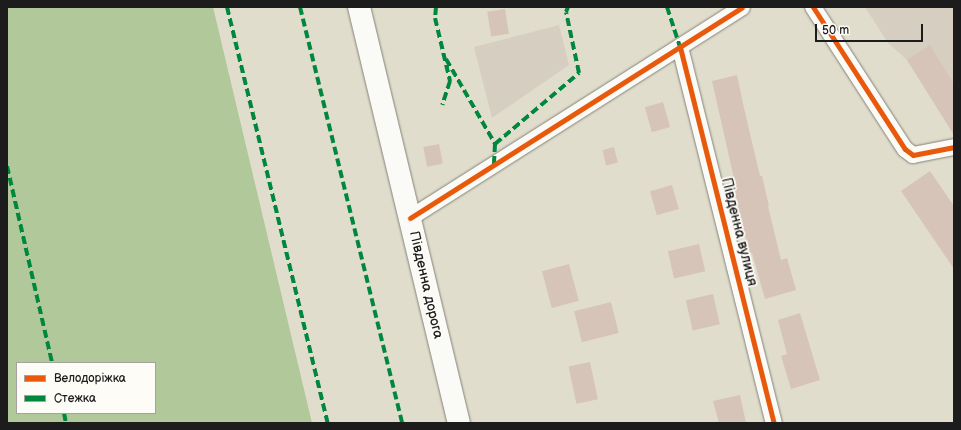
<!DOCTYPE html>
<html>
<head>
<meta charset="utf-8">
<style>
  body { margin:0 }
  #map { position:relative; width:961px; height:430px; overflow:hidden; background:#e1ddcc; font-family:"Balsamiq Sans",sans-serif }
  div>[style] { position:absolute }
  .industrial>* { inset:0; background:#d7cec2 }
  .forest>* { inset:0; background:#b1c99a }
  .building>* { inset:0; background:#d7c4b9; transform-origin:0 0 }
  .roads { filter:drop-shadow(0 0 1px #85837a) drop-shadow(0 0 1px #85837a) }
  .street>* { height:16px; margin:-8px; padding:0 8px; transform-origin:8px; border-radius:8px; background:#fafaf7 }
  .highway>* { height:22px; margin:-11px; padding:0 11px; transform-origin:11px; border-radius:11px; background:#fafaf7 }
  .quiet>* { height:4px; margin-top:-2px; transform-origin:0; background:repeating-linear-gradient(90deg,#00873e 0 8px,transparent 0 12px) }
  .cycleway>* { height:5px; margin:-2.5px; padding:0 2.5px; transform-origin:2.5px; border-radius:2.5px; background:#e8590c }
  span { translate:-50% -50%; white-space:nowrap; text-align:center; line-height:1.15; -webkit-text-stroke:3.5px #fdfcf7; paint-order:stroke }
  .street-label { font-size:14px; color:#1c1c1c }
  .frame { position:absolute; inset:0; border:8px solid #1c1c1c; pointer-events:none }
  .legend { position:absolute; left:16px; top:362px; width:140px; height:52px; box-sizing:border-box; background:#fdfcf7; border:1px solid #a3a29f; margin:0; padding:5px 7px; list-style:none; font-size:12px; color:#1c1c1c }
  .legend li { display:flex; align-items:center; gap:8px; height:20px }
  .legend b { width:20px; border:1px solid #a3a29f }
  .scale { position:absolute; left:815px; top:24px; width:108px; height:18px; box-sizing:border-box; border:2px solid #1c1c1c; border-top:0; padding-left:5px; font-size:12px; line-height:14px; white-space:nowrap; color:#1c1c1c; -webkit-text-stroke:3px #fdfcf7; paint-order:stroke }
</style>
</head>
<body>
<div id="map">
  <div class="industrial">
    <i style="clip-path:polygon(865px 7px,954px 7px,954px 135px,907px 60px,888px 43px)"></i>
    <i style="clip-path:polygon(559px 25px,569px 65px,492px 118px,474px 47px)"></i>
  </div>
  <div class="forest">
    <i style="clip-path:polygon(evenodd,7px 7px,213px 7px,312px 423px,7px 423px,7px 7px,17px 363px,155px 363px,155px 413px,17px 413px,17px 363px)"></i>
  </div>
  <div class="building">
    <i style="left:505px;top:9px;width:25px;height:18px;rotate:81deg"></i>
    <i style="clip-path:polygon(930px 45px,954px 84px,954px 135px,907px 60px)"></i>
    <i style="clip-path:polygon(737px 75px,744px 108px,760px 176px,762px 176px,769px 206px,768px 206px,781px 260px,787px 258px,796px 290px,765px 299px,752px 253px,750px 253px,741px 219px,733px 183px,735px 183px,712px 81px)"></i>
    <i style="left:663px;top:102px;width:26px;height:19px;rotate:74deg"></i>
    <i style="left:439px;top:144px;width:20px;height:16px;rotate:79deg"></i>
    <i style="left:614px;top:147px;width:16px;height:12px;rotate:76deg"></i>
    <i style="clip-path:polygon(930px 171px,954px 206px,954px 269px,901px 191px)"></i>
    <i style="left:672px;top:185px;width:25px;height:23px;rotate:74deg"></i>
    <i style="left:699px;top:244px;width:28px;height:32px;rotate:77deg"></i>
    <i style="left:569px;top:264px;width:38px;height:28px;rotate:75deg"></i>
    <i style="left:713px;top:294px;width:31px;height:28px;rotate:77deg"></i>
    <i style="left:611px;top:302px;width:32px;height:38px;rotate:76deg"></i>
    <i style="clip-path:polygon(800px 313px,820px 380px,791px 389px,781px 356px,787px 354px,778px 320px)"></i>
    <i style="left:590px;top:362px;width:38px;height:22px;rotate:78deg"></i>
    <i style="clip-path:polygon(740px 395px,746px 423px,719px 423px,713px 401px)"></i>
  </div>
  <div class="roads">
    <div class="street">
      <i style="left:813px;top:7px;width:169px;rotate:57.1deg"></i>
      <i style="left:905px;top:149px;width:10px;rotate:37deg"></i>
      <i style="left:913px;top:155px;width:42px;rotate:-11deg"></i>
      <i style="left:680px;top:47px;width:388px;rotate:76deg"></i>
      <i style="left:410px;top:218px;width:393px;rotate:-32.4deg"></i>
    </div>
    <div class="highway">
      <i style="left:359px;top:7px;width:428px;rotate:76.5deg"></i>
    </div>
  </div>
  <div class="quiet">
    <i style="left:227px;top:7px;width:428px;rotate:76.4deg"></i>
    <i style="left:300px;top:7px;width:428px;rotate:76.2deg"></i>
    <i style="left:436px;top:7px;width:11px;rotate:95deg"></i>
    <i style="left:435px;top:18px;width:65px;rotate:76.6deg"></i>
    <i style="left:450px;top:81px;width:25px;rotate:108deg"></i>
    <i style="left:667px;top:7px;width:42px;rotate:72deg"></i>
    <i style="left:446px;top:59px;width:98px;rotate:60deg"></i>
    <i style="left:495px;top:144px;width:21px;rotate:93deg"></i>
    <i style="left:495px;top:144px;width:110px;rotate:-40.2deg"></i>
    <i style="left:579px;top:73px;width:62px;rotate:-102deg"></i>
    <i style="left:566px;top:12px;width:5px;rotate:-68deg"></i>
    <i style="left:7px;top:166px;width:202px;rotate:77.1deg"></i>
    <i style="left:64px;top:413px;width:10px;rotate:79deg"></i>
  </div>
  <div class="cycleway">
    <i style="left:813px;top:7px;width:169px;rotate:57.1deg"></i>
    <i style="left:905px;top:149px;width:10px;rotate:37deg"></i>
    <i style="left:913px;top:155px;width:42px;rotate:-11deg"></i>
    <i style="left:680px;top:47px;width:388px;rotate:76deg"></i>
    <i style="left:410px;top:218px;width:393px;rotate:-32.4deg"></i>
  </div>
  <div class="street-label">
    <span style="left:739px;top:232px;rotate:76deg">Південна вулиця</span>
    <span style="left:426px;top:285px;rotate:77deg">Південна дорога</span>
  </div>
  <div class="frame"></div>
  <ul class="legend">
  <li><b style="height:5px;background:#e8590c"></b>Велодоріжка</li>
  <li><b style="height:5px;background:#00873e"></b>Стежка</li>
  </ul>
  <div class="scale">50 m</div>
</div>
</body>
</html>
